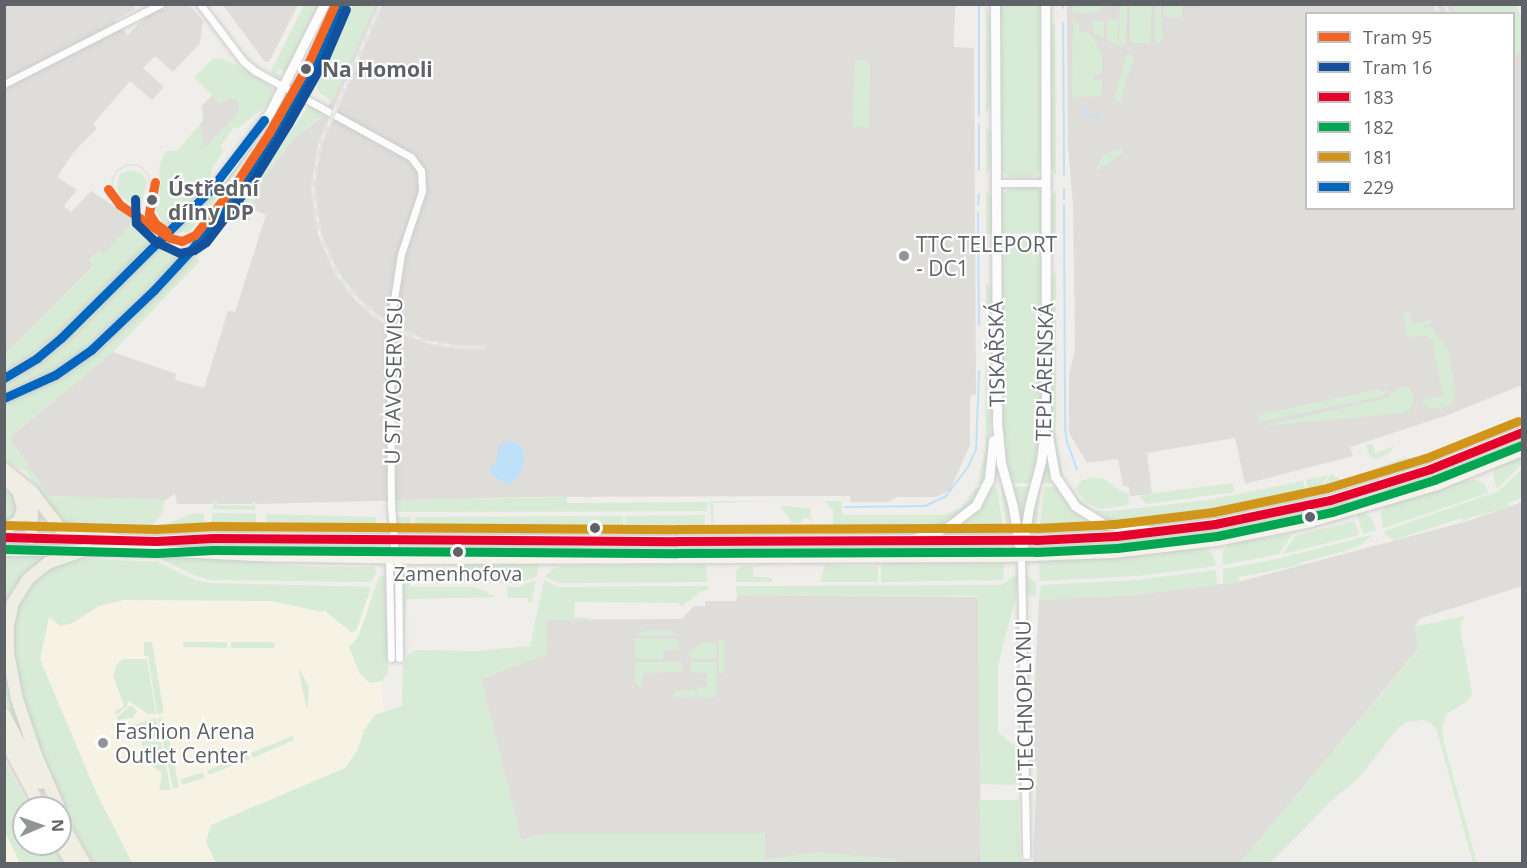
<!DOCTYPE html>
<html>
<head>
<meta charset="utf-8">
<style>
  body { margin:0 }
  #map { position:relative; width:1527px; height:868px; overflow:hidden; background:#efeeea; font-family:"Open Sans",sans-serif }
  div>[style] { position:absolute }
  .commercial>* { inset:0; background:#f7f3e4 }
  .industrial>* { inset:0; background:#dfddda }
  .green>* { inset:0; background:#d8ebd6; transform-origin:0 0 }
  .water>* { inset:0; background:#bfe0f9 }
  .stream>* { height:2px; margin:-1px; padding:0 1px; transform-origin:1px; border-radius:1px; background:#bfe0f9 }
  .roads { filter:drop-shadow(0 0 2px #cbcccc) drop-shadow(0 0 2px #cbcccc) }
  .street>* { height:7px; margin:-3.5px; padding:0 3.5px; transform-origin:3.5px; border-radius:3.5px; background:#fdfcfc }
  .secondary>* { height:9px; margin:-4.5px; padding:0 4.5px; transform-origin:4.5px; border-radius:4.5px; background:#fdfcfc }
  .primary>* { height:10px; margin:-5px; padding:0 5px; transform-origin:5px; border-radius:5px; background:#f4f2e9 }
  .highway>* { height:12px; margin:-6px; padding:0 6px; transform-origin:6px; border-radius:6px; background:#f0ede3 }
  .tram>* { height:1.5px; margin:-0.75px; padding:0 0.75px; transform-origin:0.75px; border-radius:0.75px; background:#e4e4e4 }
  .rail>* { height:4.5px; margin-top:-2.25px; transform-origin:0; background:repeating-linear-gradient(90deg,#fff 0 7px,#e4e4e4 0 14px); box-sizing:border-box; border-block:2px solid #e4e4e4 }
  .bus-1>* { height:9px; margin:-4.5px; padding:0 4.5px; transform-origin:4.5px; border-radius:4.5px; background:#e4002b }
  .bus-2>* { height:9px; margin:-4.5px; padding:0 4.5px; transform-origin:4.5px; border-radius:4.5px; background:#00a651 }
  .bus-3>* { height:9px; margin:-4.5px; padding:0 4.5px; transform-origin:4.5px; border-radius:4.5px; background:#d1951a }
  .bus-4>* { height:9px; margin:-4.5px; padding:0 4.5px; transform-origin:4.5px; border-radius:4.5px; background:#0065bd }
  .tram-1>* { height:9px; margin:-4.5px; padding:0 4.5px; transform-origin:4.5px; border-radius:4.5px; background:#f26522 }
  .tram-2>* { height:9px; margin:-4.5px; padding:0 4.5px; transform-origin:4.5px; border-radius:4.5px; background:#13519c }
  .dots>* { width:16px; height:16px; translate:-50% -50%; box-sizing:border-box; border:3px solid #fff; border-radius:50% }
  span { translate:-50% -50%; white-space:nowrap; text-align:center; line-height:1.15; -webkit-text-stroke:4.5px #fff; paint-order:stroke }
  .bus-label { font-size:20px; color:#5f6368 }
  .stop-label { font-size:21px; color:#5f6368; font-weight:700 }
  .left { translate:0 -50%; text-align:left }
  .poi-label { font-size:21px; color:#5f6368 }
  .street-label { font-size:21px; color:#5f6368 }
  .frame { position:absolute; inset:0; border:6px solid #5f6368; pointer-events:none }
  .legend { position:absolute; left:1305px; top:12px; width:210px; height:198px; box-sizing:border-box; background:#fff; border:2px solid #bfc1c3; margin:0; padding:8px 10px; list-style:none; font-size:18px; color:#5f6368 }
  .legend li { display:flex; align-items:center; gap:12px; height:30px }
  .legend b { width:30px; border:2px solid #bfc1c3 }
  .north { position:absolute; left:12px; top:796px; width:60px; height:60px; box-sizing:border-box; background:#fff; border:2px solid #bfc1c3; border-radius:50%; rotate:88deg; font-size:16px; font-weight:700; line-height:24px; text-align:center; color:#5f6368 }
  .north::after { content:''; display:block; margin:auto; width:21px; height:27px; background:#919496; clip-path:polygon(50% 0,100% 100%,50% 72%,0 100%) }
</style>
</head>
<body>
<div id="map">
  <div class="commercial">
    <i style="clip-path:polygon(380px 598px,383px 712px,375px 715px,364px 730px,357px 751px,345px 768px,211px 825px,206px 842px,216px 863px,132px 863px,96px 792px,39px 659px,53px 600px)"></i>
    <i style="clip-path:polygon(5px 832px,20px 863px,5px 863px)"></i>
  </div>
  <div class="industrial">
    <i style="clip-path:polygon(5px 5px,133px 5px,135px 9px,115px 20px,128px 35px,148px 14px,168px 5px,189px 5px,203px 21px,200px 43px,173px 72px,155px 56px,143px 68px,164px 87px,152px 100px,130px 81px,93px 124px,97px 128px,73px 153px,57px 177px,77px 190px,64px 206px,71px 212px,91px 191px,133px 218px,129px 227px,103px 255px,98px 251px,89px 260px,94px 265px,5px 354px)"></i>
    <i style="clip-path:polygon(223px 5px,298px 5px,269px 62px,264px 61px)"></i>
    <i style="clip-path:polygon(375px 5px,955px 5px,954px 47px,974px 48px,976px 394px,970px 396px,970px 445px,950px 490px,937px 497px,897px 497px,887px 502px,851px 502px,850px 496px,529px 497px,256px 504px,254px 501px,252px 504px,217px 504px,216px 500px,212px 504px,177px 504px,175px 494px,165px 500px,49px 496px,9px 438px,113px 352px,176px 374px,175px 380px,204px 388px,228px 311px,235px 312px,266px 215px,254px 210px,256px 205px,253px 204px,261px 181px,294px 138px,324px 116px)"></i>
    <i style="clip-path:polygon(1067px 5px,1453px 5px,1457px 13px,1306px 14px,1306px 208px,1514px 208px,1514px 54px,1522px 53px,1522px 385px,1445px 416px,1350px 447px,1353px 456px,1245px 484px,1235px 438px,1147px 453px,1152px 494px,1130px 496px,1129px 487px,1123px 486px,1118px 459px,1087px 463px,1069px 433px,1069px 375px,1075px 349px,1073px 205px,1068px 147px)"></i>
    <i style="clip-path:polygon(212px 95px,220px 103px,230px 98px,239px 101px,239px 113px,204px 149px,199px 125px,203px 120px,202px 106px)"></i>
    <i style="clip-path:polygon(1522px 502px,1522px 586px,1419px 619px,1415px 627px,1418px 649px,1240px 863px,1033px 863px,1037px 767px,1031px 760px,1039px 600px,1133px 595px,1238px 582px,1468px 521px)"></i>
    <i style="clip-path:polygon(737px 595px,978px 597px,981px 863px,897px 863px,895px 859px,815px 853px,765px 860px,765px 833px,547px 833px,521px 840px,481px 679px,546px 654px,546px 620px,682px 619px,694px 606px,705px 606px,705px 601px,736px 601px)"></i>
  </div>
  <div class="green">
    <i style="clip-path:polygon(304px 5px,319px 5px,287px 69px,284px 72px,280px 69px,276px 72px,281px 77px,270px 73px)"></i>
    <i style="clip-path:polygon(346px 5px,350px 5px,329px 51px,326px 50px)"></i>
    <i style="clip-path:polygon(353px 5px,375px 5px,332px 102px,318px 91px,316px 84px)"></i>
    <i style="clip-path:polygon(999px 5px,1042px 5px,1041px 168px,1036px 175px,1029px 178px,1008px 177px,1000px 169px)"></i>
    <i style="clip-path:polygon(1073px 5px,1073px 4px,1103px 5px,1099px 11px,1091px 13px,1073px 13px)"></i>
    <i style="clip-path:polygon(1120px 5px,1127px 5px,1125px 46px,1119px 39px)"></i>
    <i style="clip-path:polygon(1130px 5px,1152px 5px,1150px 43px,1134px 43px,1130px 41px)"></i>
    <i style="clip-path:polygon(1155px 5px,1161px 5px,1162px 40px,1159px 43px,1155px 40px)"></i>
    <i style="left:1164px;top:5px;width:18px;height:12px"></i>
    <i style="clip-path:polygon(1453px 5px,1516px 5px,1522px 18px,1522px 53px,1514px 54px,1514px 14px,1457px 13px)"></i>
    <i style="clip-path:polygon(986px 6px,991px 24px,991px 105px,986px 114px)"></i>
    <i style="clip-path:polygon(1110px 19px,1118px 20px,1118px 39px,1122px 47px,1107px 40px,1107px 22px)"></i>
    <i style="clip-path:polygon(1093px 20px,1104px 22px,1104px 39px,1093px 32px)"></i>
    <i style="clip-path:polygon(1073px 21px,1079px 23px,1080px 32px,1088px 32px,1094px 40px,1102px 55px,1102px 73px,1094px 76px,1094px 80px,1102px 80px,1102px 93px,1099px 96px,1072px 97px)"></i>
    <i style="clip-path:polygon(1055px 22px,1056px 175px,1049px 164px,1049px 33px)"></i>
    <i style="left:1127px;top:54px;width:7px;height:48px;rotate:16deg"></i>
    <i style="clip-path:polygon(214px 58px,224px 59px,262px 79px,273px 89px,272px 101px,238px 128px,234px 127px,220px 147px,224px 151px,213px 167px,208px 186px,166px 227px,155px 210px,161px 183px,159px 168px,164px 153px,166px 151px,177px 151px,199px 125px,205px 148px,239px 113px,238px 101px,230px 98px,220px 103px,194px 77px)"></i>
    <i style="clip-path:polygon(855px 60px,865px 60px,870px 64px,869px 128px,853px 126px)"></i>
    <i style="clip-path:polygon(302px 103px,265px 164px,231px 213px,233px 203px,297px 106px)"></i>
    <i style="clip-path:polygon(309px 105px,326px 114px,324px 116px,294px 138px,261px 181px,253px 203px,256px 205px,249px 221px,240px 223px,234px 213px)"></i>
    <i style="clip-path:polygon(272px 115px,241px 166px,206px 213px,189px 232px,175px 233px,234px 168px)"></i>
    <i style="clip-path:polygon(986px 126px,992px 134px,991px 167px,986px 175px)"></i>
    <i style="clip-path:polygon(1121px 148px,1123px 153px,1095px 171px,1104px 155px)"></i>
    <i style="clip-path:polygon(129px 170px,141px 173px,147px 182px,141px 204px,135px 206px,121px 197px,117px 188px,119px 175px)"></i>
    <i style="clip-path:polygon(1036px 187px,1042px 192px,1042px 233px,999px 234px,1001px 195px,1011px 188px)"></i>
    <i style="clip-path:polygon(986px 190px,992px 199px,992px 234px,986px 234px)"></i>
    <i style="clip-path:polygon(1056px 190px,1056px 233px,1050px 233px,1049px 201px)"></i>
    <i style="clip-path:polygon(133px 218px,159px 235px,57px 337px,5px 373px,5px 354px,94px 266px,90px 261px,94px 255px,98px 251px,103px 255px,129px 227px)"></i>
    <i style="clip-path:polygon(1042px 237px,1042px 401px,1040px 448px,1033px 483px,1010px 483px,1006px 469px,1000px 406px,999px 238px)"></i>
    <i style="clip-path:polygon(166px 240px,172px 244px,180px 257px,140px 299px,80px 354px,47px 375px,5px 394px,4px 382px,30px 367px,69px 336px)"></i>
    <i style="clip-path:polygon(192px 256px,200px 261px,113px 352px,9px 438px,49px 496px,164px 500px,163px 512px,153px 525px,81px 528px,66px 525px,56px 516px,26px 471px,5px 461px,5px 403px,50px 383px,94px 354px,142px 309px)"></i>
    <i style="clip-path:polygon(1053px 273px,1056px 273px,1056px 436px,1063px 476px,1058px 473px,1050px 411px,1050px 298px)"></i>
    <i style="clip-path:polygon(986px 284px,989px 284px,992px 299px,992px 322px,986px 330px)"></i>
    <i style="clip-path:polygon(1409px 312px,1412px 324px,1431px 320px,1432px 324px,1424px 325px,1424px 328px,1432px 327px,1435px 334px,1447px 347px,1456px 392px,1454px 401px,1446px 407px,1429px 409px,1423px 403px,1422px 400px,1443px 396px,1432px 340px,1428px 336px,1408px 337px,1403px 313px)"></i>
    <i style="clip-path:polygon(985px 357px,992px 363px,992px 416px,985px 484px,978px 484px,986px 446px)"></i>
    <i style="clip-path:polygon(1402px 386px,1410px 388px,1414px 397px,1411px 409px,1403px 413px,1262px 426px,1384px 399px)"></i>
    <i style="clip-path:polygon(1379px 389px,1381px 392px,1388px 390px,1383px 396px,1259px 422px,1258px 415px)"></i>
    <i style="clip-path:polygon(1522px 436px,1522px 446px,1441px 480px,1384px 495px,1385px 488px)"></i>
    <i style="clip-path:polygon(1372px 443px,1375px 453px,1395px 446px,1388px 454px,1374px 460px,1373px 457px,1370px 458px,1366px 445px)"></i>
    <i style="clip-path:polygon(1460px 447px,1466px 447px,1387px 476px,1374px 471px,1376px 468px,1404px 458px,1431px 458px)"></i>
    <i style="clip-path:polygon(1522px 455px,1522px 464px,1497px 489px,1493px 475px,1496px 467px)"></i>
    <i style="clip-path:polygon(1045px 457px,1048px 458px,1055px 483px,1039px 483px)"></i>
    <i style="clip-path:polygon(1522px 469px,1522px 498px,1508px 503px,1509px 507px,1468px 518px,1464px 522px,1462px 518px,1394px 540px,1385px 535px,1384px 531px,1499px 491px)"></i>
    <i style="clip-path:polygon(1331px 474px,1343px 480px,1345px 485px,1321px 491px)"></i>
    <i style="clip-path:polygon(1328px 475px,1319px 491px,1309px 493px,1306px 480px)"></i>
    <i style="clip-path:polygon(1094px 477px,1104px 479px,1119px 490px,1129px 493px,1128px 505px,1100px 509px,1087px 503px,1075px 489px,1081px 481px)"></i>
    <i style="clip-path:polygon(1474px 480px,1484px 483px,1488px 493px,1383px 528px,1381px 513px,1386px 506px,1460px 481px)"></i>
    <i style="clip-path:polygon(4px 481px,16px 492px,18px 514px,4px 527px)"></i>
    <i style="clip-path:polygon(1303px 481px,1307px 498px,1295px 504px,1223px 519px,1143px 527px,1111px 522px,1082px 509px,1074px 495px,1093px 511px,1112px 511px,1208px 500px)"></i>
    <i style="clip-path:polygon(1232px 483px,1235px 492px,1147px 504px,1141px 499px,1141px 495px)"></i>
    <i style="clip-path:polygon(990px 487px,997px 488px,1004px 536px,940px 536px,973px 513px)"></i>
    <i style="clip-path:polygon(1011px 487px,1032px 487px,1022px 536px)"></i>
    <i style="clip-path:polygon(1038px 487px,1041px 487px,1035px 536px,1030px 536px,1032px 507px)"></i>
    <i style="clip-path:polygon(1045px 487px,1057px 487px,1075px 511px,1112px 531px,1038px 536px)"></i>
    <i style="clip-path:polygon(976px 488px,983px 488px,977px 498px,956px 519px,924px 532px,843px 534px,798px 533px,791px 529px,829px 528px,833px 523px,833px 509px,823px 501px,841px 501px,843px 515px,945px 515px,961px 508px)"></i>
    <i style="clip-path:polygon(1001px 488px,1005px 488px,1008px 499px,1012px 536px,1008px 536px)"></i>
    <i style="clip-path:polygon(567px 497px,567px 503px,708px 502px,707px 511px,397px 512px,396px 500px)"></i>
    <i style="clip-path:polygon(1348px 498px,1350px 505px,1263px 529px,1171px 544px,1039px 553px,1038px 543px,1095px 541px)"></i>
    <i style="clip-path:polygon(215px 500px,217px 505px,252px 506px,254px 501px,256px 510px,212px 509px)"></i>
    <i style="clip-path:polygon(713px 501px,770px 501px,713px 503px,713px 526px,719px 527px,712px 530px,710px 503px)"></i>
    <i style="clip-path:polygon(784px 506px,810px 508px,812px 523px,809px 518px,802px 518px,801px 523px,792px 523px,781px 507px)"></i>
    <i style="clip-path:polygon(37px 509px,53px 529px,51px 534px,37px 534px)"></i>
    <i style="clip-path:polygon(204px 513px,204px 525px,196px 533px,176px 533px,166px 525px,190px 514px)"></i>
    <i style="left:212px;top:513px;width:44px;height:20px;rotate:1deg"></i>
    <i style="clip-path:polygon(1362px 513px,1371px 517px,1376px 530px,1363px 534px,1357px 514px)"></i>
    <i style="clip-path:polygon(266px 514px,376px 517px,376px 524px,365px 531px,273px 531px,266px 525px)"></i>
    <i style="clip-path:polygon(705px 515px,704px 531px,650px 537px,625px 534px,625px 516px)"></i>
    <i style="clip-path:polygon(623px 516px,623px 531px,593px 530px,590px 534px,581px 538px,414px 537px,415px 517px)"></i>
    <i style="clip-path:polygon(395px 517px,411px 517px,410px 535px,404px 534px,395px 526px)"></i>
    <i style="clip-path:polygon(1355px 521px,1359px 535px,1283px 554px,1295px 536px)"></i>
    <i style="clip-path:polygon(1293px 533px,1279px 554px,1223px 565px,1223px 551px,1229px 544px)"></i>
    <i style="clip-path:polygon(1372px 535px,1361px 545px,1345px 551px,1299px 563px,1299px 565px,1239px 577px,1239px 582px,1223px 584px,1223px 569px,1268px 561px)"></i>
    <i style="clip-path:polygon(55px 542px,376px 545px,376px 551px,295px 550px,270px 553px,55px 547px)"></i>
    <i style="clip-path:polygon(855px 544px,1004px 544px,1004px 550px,939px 550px,906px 554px,732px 552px,735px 548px,825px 547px)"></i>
    <i style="clip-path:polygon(555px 545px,591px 549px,705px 548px,705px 554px,414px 555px,415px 547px)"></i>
    <i style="clip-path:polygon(1203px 547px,1213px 554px,1216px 566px,1136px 576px,1040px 581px,1039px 560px)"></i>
    <i style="clip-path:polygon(52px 554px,52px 557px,33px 566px,19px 579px,5px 606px,5px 557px)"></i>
    <i style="clip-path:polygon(159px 558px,234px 559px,310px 567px,374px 567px,376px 572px,371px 582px,210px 580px,196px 576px)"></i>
    <i style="clip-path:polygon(88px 559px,157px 562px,195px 580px,210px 583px,371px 587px,357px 629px,352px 633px,324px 610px,322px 612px,272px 601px,124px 600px,99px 606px,73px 623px,60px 626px,49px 617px,40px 659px,96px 792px,132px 863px,93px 863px,66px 815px,25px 716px,10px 637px,21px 593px,54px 563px)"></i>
    <i style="clip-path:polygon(892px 561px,1004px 561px,1003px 580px,881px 582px,881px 564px)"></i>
    <i style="clip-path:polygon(475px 562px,539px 562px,537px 576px,518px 583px,414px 583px,414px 568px,461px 570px,461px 566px)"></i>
    <i style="clip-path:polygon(705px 565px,708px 582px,559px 583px,545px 577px,552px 569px,562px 566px)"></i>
    <i style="clip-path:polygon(770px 565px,753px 567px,753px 577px,771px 577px,773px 582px,736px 582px,736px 572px,740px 566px)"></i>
    <i style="clip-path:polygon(825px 565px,878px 567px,878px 582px,820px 582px)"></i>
    <i style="clip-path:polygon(1216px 570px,1217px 585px,1133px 595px,1039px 600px,1041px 585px,1137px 580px)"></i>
    <i style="clip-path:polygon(1018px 574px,1016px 596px,998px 665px,998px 732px,1019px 750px,1022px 762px,1022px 775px,1020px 780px,1012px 785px,980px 784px,978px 596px,737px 595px,736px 586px,1001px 585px)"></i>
    <i style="clip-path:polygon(1025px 574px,1036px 583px,1036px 596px,1025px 595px,1025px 587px,1028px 586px)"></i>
    <i style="clip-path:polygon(386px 575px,388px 672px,382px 681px,370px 683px,360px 674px,349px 647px,358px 637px,379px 577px)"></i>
    <i style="clip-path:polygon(403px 575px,410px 576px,410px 587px,476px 587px,496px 597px,406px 599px,404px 639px)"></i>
    <i style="clip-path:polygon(536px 580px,532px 601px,529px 604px,528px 598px,507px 598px,507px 587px,518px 587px)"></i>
    <i style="clip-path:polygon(544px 580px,558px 587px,708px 586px,708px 590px,700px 592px,681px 607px,679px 603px,575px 602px,574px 617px,589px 618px,588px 620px,546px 620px,547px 654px,481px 679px,521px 840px,547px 833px,765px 833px,765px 860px,815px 853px,896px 859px,897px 863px,216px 863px,206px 842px,211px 825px,345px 768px,357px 751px,364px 730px,375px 715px,402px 706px,403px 665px,409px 654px,416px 650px,476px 651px,530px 646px)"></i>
    <i style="clip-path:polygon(1464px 616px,1460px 629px,1472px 692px,1468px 701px,1446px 714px,1442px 727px,1444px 743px,1477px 863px,1473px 863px,1437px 731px,1432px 724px,1423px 720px,1408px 722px,1398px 728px,1358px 779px,1330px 802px,1270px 863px,1240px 863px,1418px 650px,1415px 627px)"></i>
    <i style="clip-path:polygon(644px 631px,672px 631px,678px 636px,636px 636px)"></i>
    <i style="clip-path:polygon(635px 638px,676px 639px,679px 642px,679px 650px,664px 650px,663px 659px,638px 659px,635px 657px)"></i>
    <i style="left:719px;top:640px;width:5px;height:33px"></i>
    <i style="clip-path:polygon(144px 642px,152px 642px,164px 713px,157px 714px,148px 656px,144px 656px)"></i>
    <i style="clip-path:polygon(183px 642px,227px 642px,227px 648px,183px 647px)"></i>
    <i style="clip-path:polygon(231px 642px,268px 642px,275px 643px,274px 648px,231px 648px)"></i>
    <i style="clip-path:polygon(702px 643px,716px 643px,716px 659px,690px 659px,689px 653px)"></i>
    <i style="clip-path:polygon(123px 659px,147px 659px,156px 714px,148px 714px,128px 701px,127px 707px,116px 715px,115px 711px,124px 706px,113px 675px,116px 665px)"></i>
    <i style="clip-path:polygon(638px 662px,682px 662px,682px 672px,643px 673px,641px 688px,635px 681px,635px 665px)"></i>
    <i style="clip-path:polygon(691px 662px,716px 662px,716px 697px,697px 697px,697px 688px,707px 687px,707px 673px,690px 672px)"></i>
    <i style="clip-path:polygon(298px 667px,309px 687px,308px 707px,306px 706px)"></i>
    <i style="clip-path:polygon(4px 671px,20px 729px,19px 730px,5px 699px)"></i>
    <i style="clip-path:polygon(695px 690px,695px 697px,674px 697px,674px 691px)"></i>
    <i style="clip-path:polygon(131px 705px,137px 711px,133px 718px,118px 720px,117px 717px)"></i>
    <i style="clip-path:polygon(161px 717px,162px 723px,166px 722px,179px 787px,173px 789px,158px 718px)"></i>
    <i style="clip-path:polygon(156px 718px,171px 790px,159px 790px,162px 773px,150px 764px,134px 725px)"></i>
    <i style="clip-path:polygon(292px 736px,294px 740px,253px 758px,251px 753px)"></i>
    <i style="left:248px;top:754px;width:5px;height:44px;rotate:68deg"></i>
    <i style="clip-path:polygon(4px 761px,30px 808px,24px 808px,24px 844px,51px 844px,63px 863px,20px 863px,5px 832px)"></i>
    <i style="left:203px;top:772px;width:6px;height:24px;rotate:72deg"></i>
    <i style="clip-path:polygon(979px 800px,1018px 800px,1020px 857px,1025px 863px,981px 863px)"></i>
  </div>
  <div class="water">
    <i style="clip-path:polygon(510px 441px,519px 445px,524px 451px,524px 462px,519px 476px,511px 483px,506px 483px,493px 476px,490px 468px,496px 463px,499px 445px)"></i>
  </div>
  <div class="stream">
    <i style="left:1187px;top:4px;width:8px;rotate:30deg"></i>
    <i style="left:1063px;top:8px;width:4px;rotate:-90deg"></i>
    <i style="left:1063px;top:23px;width:152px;rotate:89.6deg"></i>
    <i style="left:1085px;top:107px;width:7px;rotate:82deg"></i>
    <i style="left:1086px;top:114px;width:16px;rotate:14deg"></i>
    <i style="left:979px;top:115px;width:111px;rotate:-90deg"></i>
    <i style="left:979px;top:124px;width:46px;rotate:90deg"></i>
    <i style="left:1064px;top:189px;width:10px;rotate:90deg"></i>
    <i style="left:978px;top:205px;width:11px;rotate:-85deg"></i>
    <i style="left:1064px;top:205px;width:223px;rotate:89.7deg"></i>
    <i style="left:1065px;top:428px;width:14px;rotate:82deg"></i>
    <i style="left:1067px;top:442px;width:29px;rotate:70deg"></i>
    <i style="left:978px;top:213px;width:112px;rotate:89.5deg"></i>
    <i style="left:845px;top:507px;width:80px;rotate:-0.7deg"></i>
    <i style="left:925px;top:506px;width:23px;rotate:-25deg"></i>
    <i style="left:946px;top:496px;width:36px;rotate:-53deg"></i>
    <i style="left:968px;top:467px;width:19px;rotate:-65deg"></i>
    <i style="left:976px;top:450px;width:79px;rotate:-87.8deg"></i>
  </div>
  <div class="roads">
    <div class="street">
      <i style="left:200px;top:4px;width:71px;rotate:53deg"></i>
      <i style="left:243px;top:61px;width:16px;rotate:40deg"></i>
      <i style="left:255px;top:71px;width:178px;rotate:28.9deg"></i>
      <i style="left:411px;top:157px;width:17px;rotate:54deg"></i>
      <i style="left:421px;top:171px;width:20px;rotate:87deg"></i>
      <i style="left:422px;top:191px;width:66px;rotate:108.4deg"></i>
      <i style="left:401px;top:254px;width:72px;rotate:98.8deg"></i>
      <i style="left:390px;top:325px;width:182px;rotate:89.7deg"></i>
      <i style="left:391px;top:507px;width:34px;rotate:85deg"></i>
      <i style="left:394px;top:541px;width:9px;rotate:90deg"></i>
      <i style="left:394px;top:550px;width:9px;rotate:122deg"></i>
      <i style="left:389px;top:558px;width:100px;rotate:88.9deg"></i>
      <i style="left:4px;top:84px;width:175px;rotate:-27.1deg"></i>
      <i style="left:996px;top:183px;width:50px"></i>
      <i style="left:398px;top:556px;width:102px;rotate:89.4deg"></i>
      <i style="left:1021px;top:557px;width:298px;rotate:89deg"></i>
    </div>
    <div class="secondary">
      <i style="left:995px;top:4px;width:418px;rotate:89.7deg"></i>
      <i style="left:997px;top:422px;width:41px;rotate:84.4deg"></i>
      <i style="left:1001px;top:463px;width:46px;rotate:74.7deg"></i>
      <i style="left:1013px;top:507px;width:39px;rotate:81deg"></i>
      <i style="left:4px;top:378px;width:39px;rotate:-31deg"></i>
      <i style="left:37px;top:358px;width:31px;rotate:-40deg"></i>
      <i style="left:61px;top:338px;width:226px;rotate:-45deg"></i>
      <i style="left:221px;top:178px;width:82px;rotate:-53.4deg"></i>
      <i style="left:270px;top:112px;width:121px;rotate:-63.4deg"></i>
      <i style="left:4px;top:398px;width:56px;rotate:-24.3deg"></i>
      <i style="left:55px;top:375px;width:44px;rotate:-34.8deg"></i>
      <i style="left:91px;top:350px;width:87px;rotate:-43.6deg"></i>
      <i style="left:154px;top:290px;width:56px;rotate:-47.2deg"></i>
      <i style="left:192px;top:249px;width:90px;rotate:-52.2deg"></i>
      <i style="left:247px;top:178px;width:68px;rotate:-57deg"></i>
      <i style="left:284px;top:121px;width:45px;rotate:-60.6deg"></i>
      <i style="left:306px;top:82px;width:86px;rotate:-65.2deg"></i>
      <i style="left:1048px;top:436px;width:41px;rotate:80.1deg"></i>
      <i style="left:1055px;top:476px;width:36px;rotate:56deg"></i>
      <i style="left:1075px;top:506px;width:34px;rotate:32deg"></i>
      <i style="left:1104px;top:524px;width:42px;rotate:8.1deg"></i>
      <i style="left:916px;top:538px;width:34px;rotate:-19deg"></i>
      <i style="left:948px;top:527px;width:36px;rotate:-38deg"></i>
      <i style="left:976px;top:505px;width:29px;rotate:-63deg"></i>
      <i style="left:989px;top:479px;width:39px;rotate:-84deg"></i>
      <i style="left:1021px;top:557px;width:51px;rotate:-80.9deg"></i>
      <i style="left:1029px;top:507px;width:48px;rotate:-75.4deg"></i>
      <i style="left:1041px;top:461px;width:40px;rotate:-82.9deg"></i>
      <i style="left:1046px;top:421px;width:417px;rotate:-90.1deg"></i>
    </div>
    <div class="primary">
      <i style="left:4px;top:537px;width:152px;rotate:1.5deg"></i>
      <i style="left:156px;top:541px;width:57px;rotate:-3deg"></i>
      <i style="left:213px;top:538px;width:464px;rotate:0.4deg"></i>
      <i style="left:677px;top:541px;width:359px;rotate:-0.2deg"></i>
      <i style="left:1036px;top:540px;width:80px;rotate:-2.9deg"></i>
      <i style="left:1116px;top:536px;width:100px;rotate:-6.9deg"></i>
      <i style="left:1215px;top:524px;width:117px;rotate:-11.8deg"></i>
      <i style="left:1330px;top:500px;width:105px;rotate:-17.2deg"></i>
      <i style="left:1430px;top:469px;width:99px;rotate:-21.9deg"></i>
      <i style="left:4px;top:551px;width:135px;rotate:-0.4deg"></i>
      <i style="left:139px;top:550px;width:115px;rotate:3deg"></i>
      <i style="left:254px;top:556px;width:162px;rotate:1.1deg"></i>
      <i style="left:416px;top:559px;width:590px;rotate:-0.19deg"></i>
      <i style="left:1006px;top:557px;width:107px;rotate:-2.1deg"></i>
      <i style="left:1113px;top:553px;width:104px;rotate:-6.6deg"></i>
      <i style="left:1216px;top:541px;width:97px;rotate:-11.3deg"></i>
      <i style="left:1311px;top:522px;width:129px;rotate:-16.2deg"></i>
      <i style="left:1435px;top:486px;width:94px;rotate:-21.9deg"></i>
    </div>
    <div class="highway">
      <i style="left:4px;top:469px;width:36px;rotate:39deg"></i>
      <i style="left:32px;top:492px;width:46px;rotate:52.1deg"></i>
      <i style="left:60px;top:528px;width:56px;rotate:12.3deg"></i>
      <i style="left:4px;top:478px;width:19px;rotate:43deg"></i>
      <i style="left:18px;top:491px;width:18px;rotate:74deg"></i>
      <i style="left:23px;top:508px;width:14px;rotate:107deg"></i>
      <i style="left:19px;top:521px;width:17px;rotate:149deg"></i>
      <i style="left:26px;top:491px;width:22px;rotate:74deg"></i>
      <i style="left:32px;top:512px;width:26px;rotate:92deg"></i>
      <i style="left:4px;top:714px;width:78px;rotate:62.4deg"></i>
      <i style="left:4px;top:738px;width:79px;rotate:62.1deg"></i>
      <i style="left:59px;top:808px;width:58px;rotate:-113.5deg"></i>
      <i style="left:36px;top:755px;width:59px;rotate:-108.7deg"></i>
      <i style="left:17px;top:699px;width:47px;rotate:-101.1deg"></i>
      <i style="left:8px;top:653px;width:27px;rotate:-90deg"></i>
      <i style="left:8px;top:626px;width:24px;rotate:-78deg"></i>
      <i style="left:13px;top:603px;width:28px;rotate:-58deg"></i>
      <i style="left:28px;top:579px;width:26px;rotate:-39deg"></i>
      <i style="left:48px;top:563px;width:42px;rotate:-19.3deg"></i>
      <i style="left:60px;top:820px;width:51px;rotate:60.4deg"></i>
      <i style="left:60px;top:843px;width:24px;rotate:60deg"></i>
    </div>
  </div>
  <div class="tram">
    <i style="left:123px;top:203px;width:13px;rotate:-135deg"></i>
    <i style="left:114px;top:194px;width:12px;rotate:-99deg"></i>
    <i style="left:112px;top:182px;width:12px;rotate:-66deg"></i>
    <i style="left:117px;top:171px;width:13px;rotate:-29deg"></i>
    <i style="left:128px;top:165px;width:12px;rotate:5deg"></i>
    <i style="left:140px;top:166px;width:13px;rotate:45deg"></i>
    <i style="left:149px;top:175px;width:12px;rotate:81deg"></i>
    <i style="left:151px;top:187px;width:13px;rotate:108deg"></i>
  </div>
  <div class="rail">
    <i style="left:381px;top:4px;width:153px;rotate:113.5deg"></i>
    <i style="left:320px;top:144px;width:44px;rotate:99.2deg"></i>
    <i style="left:313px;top:187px;width:49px;rotate:81.7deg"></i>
    <i style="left:320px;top:235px;width:42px;rotate:65.9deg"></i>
    <i style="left:337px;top:273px;width:36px;rotate:52deg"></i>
    <i style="left:359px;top:301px;width:25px;rotate:40deg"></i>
    <i style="left:378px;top:317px;width:27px;rotate:31deg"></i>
    <i style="left:401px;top:331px;width:30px;rotate:21deg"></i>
    <i style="left:429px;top:342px;width:31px;rotate:9deg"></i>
    <i style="left:460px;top:347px;width:25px"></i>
    <i style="left:1435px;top:4px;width:11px;rotate:68deg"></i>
    <i style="left:1445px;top:4px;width:11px;rotate:68deg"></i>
  </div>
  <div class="bus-1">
    <i style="left:4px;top:537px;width:152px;rotate:1.5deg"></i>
    <i style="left:156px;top:541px;width:57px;rotate:-3deg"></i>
    <i style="left:213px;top:538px;width:464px;rotate:0.4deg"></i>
    <i style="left:677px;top:541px;width:359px;rotate:-0.2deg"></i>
    <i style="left:1036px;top:540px;width:80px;rotate:-2.9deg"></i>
    <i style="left:1116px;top:536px;width:100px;rotate:-6.9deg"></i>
    <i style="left:1215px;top:524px;width:117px;rotate:-11.8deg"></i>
    <i style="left:1330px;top:500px;width:105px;rotate:-17.2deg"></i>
    <i style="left:1430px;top:469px;width:99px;rotate:-21.9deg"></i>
  </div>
  <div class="bus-2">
    <i style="left:4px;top:549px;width:152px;rotate:1.5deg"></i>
    <i style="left:156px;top:553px;width:57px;rotate:-3deg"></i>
    <i style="left:213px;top:550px;width:464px;rotate:0.4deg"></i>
    <i style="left:677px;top:553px;width:359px;rotate:-0.2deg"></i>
    <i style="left:1036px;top:552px;width:81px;rotate:-2.8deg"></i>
    <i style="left:1117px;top:548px;width:101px;rotate:-6.8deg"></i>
    <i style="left:1217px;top:536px;width:117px;rotate:-11.8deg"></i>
    <i style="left:1332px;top:512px;width:107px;rotate:-17.4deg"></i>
    <i style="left:1434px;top:480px;width:95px;rotate:-21.7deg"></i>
  </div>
  <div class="bus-3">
    <i style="left:4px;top:525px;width:152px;rotate:1.5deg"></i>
    <i style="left:156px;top:529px;width:57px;rotate:-3deg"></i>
    <i style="left:213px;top:526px;width:464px;rotate:0.4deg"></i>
    <i style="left:677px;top:529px;width:359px;rotate:-0.2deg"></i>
    <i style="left:1036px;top:528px;width:79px;rotate:-2.9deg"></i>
    <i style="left:1115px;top:524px;width:99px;rotate:-7deg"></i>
    <i style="left:1213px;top:512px;width:116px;rotate:-11.9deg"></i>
    <i style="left:1327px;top:488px;width:103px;rotate:-16.9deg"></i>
    <i style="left:1426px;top:458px;width:99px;rotate:-21.9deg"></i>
  </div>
  <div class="bus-4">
    <i style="left:4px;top:378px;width:39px;rotate:-31deg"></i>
    <i style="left:37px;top:358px;width:31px;rotate:-40deg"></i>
    <i style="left:61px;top:338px;width:211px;rotate:-44.8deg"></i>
    <i style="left:211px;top:189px;width:87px;rotate:-52.5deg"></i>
    <i style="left:4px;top:398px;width:56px;rotate:-24.3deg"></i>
    <i style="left:55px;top:375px;width:44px;rotate:-34.8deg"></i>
    <i style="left:91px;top:350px;width:87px;rotate:-43.6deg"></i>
    <i style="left:154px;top:290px;width:56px;rotate:-47.2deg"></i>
    <i style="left:192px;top:249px;width:90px;rotate:-52.2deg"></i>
    <i style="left:247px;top:178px;width:68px;rotate:-57deg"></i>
    <i style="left:284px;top:121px;width:45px;rotate:-60.6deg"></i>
    <i style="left:306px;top:82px;width:86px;rotate:-65.2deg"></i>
  </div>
  <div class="tram-1">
    <i style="left:155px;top:182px;width:32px;rotate:101deg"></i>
    <i style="left:149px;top:213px;width:12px;rotate:59deg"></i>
    <i style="left:155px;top:223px;width:15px;rotate:37deg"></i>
    <i style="left:108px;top:189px;width:20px;rotate:53deg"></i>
    <i style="left:120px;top:205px;width:60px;rotate:33.4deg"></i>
    <i style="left:170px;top:238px;width:12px;rotate:14deg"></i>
    <i style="left:182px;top:241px;width:14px;rotate:-25deg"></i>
    <i style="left:195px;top:235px;width:66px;rotate:-51.7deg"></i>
    <i style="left:236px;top:183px;width:60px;rotate:-56.6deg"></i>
    <i style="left:269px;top:133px;width:75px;rotate:-60.4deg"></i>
    <i style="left:306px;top:68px;width:70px;rotate:-65.6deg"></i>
  </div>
  <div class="tram-2">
    <i style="left:135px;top:199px;width:24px;rotate:88deg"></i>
    <i style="left:136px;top:223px;width:28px;rotate:44deg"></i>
    <i style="left:156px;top:242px;width:26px;rotate:25deg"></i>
    <i style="left:180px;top:253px;width:14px;rotate:-12deg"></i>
    <i style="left:194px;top:250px;width:14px;rotate:-34deg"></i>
    <i style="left:206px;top:242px;width:79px;rotate:-52.7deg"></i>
    <i style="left:254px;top:179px;width:65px;rotate:-58.3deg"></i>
    <i style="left:288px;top:124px;width:76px;rotate:-60.7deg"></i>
    <i style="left:325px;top:58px;width:53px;rotate:-66.8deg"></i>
  </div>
  <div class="dots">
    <i style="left:306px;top:69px;background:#5f6368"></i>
    <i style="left:152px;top:200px;background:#5f6368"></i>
    <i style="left:904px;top:256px;background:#919496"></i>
    <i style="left:1310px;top:517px;background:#5f6368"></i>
    <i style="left:595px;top:528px;background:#5f6368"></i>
    <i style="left:458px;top:552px;background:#5f6368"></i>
    <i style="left:103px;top:743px;background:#919496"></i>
  </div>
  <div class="bus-label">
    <span style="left:458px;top:573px">Zamenhofova</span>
  </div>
  <div class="stop-label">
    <span class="left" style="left:322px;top:69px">Na Homoli</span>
    <span class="left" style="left:168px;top:200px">Ústřední<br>dílny DP</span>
  </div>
  <div class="poi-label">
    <span class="left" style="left:916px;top:256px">TTC TELEPORT<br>- DC1</span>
    <span class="left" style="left:115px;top:743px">Fashion Arena<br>Outlet Center</span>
  </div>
  <div class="street-label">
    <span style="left:996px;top:354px;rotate:-91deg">TISKAŘSKÁ</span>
    <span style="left:1044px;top:372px;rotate:-89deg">TEPLÁRENSKÁ</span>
    <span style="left:393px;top:381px;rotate:-89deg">U STAVOSERVISU</span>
    <span style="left:1024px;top:706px;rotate:-91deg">U TECHNOPLYNU</span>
  </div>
  <div class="frame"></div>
  <ul class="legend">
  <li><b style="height:8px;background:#f26522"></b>Tram 95</li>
  <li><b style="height:8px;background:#13519c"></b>Tram 16</li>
  <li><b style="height:8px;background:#e4002b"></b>183</li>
  <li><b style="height:8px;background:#00a651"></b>182</li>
  <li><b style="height:8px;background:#d1951a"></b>181</li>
  <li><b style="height:8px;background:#0065bd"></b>229</li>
  </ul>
  <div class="north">N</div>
</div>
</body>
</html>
